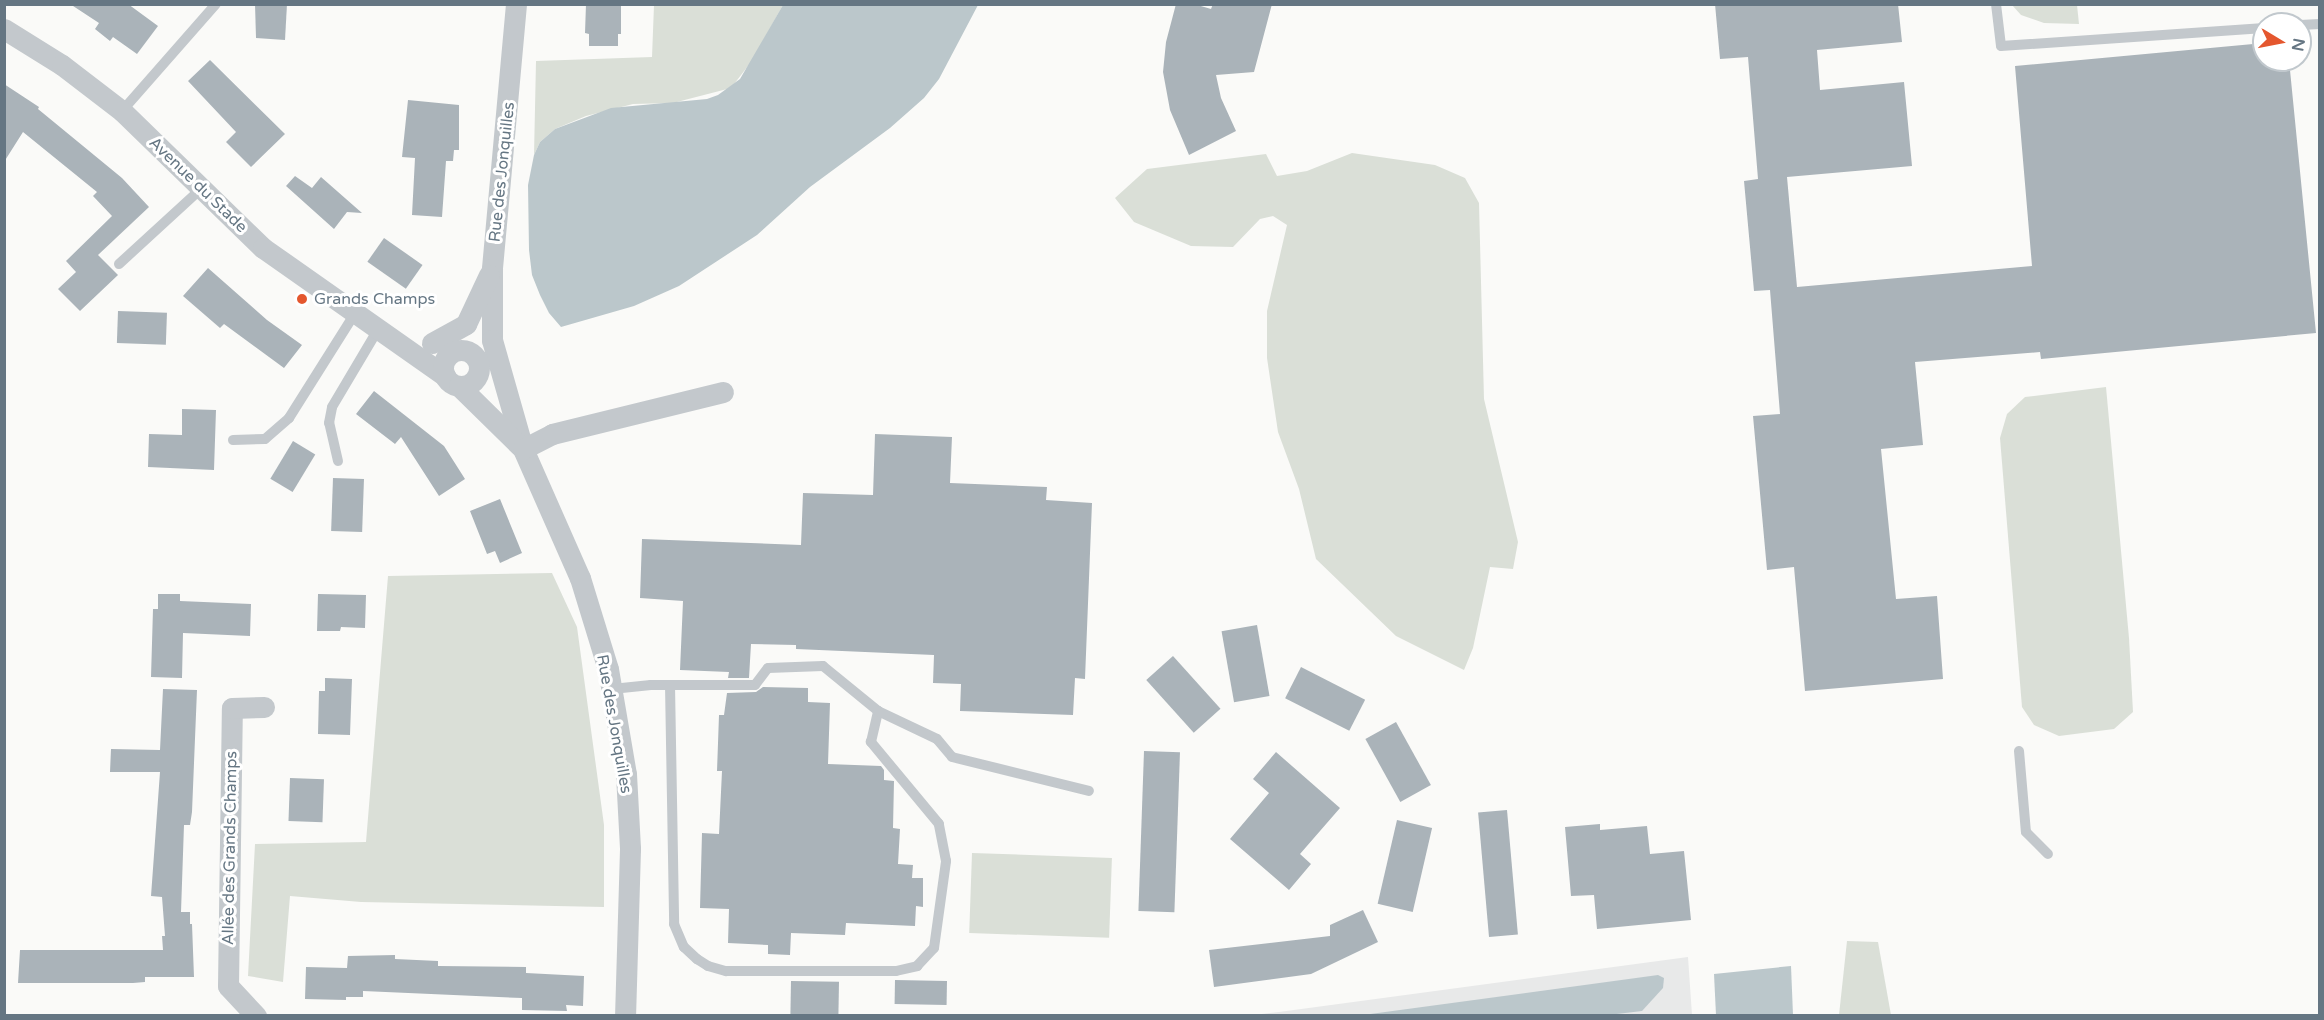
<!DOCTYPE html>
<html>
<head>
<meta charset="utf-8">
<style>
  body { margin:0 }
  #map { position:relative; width:2324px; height:1020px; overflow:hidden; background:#fafaf8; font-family:"Varela Round",sans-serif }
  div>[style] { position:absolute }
  .built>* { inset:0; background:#e8e9e9 }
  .green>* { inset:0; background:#dadfd7; transform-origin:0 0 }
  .water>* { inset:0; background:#bbc7cb }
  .building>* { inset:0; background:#aab3b9; transform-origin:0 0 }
  .service>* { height:10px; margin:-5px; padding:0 5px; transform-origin:5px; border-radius:5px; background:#c3c8cc }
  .minor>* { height:21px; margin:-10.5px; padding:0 10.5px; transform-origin:10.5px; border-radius:10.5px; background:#c3c8cc }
  .minor>.ring { margin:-10.5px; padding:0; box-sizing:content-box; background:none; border:21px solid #c3c8cc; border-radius:50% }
  .dots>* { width:16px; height:16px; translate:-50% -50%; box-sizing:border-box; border:3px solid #fff; border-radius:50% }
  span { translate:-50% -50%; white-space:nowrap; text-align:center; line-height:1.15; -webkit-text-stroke:6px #fff; paint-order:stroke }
  .street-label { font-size:16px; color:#657683 }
  .poi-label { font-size:16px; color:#657683 }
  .left { translate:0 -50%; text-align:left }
  .frame { position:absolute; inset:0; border:6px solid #657683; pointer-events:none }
  .north { position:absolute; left:2252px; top:12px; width:60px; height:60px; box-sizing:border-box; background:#fff; border:2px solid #c1c8cd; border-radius:50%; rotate:100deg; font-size:16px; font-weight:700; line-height:24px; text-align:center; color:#657683 }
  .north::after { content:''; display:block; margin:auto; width:21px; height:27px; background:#e4572e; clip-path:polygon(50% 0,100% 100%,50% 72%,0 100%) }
</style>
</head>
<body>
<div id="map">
  <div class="built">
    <i style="clip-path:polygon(1688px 957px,1692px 1015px,1245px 1016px,1279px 1012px)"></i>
  </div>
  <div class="green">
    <i style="clip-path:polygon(654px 5px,783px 5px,751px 62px,731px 88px,673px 103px,633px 104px,586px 116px,555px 129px,540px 142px,534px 155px,536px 61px,652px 57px)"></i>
    <i style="clip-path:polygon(2012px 5px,2077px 5px,2079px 24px,2044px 23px,2021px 15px)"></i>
    <i style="clip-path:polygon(1352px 153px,1435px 165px,1465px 178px,1479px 203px,1484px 399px,1518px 542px,1513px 569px,1490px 567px,1473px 648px,1464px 670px,1396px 636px,1316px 559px,1299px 489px,1278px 432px,1267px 358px,1267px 311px,1287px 225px,1273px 216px,1260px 219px,1233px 247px,1191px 246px,1134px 222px,1115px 198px,1147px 169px,1266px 154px,1277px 176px,1307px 171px)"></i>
    <i style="clip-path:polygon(2106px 387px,2129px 638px,2133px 712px,2114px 729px,2059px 736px,2034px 725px,2022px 707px,2000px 438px,2007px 414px,2025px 397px)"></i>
    <i style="clip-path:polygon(552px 573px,577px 627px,604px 825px,604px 907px,361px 902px,290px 896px,283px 982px,248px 976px,255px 844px,366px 842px,388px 576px)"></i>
    <i style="left:972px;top:853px;width:140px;height:80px;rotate:2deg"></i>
    <i style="clip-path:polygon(1847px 941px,1878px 942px,1891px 1015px,1839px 1015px)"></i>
  </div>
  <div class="water">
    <i style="clip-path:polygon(783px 5px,978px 5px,939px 79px,924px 98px,890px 128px,810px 187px,757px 235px,679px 286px,634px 306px,561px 327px,549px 313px,540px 295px,532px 275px,529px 250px,528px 185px,534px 155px,540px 142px,555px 129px,611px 108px,707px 99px,718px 95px,740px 79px)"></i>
    <i style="clip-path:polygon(1791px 966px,1793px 1015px,1716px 1015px,1714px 974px)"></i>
    <i style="clip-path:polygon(1658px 975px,1664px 978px,1663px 988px,1642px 1011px,1600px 1016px,1363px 1015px)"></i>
  </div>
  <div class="building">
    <i style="clip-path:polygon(70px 4px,128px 4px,158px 26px,137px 54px,113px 37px,110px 41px,95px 29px,99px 23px)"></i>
    <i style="clip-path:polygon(255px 4px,287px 4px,285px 40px,256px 38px)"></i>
    <i style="clip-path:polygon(586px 4px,621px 4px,621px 34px,618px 34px,618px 46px,589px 46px,589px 34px,585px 33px)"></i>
    <i style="clip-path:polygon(1176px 4px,1194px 4px,1211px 9px,1213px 4px,1272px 4px,1254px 72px,1216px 75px,1221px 98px,1236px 131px,1189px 155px,1170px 110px,1163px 72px,1166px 42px)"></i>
    <i style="clip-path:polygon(1715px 4px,1898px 4px,1902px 42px,1817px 50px,1820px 90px,1904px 82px,1912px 166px,1787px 177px,1797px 287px,2032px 266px,2015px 66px,2264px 43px,2264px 60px,2289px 60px,2316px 333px,2041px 359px,2040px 352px,1915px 362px,1923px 445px,1881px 449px,1896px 599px,1937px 596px,1943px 679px,1805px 691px,1794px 567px,1767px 570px,1753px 416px,1780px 414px,1770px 290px,1754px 291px,1744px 181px,1758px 179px,1748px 57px,1720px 59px)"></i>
    <i style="clip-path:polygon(210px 60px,285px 134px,251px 167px,226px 142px,236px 132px,188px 81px)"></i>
    <i style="clip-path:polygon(4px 84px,39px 107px,38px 109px,122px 178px,149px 207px,98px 255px,118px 275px,80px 311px,58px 289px,76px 272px,66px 261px,112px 216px,93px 196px,97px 192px,23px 132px,4px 162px)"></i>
    <i style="clip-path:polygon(408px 100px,459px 105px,459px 150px,454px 150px,453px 161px,446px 161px,442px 217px,412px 215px,415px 158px,402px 157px)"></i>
    <i style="clip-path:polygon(295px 176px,312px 188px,321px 177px,362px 213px,347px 212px,334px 229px,286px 186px)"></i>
    <i style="left:384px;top:238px;width:47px;height:29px;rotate:35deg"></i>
    <i style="clip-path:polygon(208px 268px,267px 320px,302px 345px,284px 368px,224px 324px,220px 328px,183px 296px)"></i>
    <i style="left:118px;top:311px;width:49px;height:32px;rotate:2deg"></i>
    <i style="clip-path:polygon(374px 391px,444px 446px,465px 479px,439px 496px,401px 437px,395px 444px,356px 414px)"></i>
    <i style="clip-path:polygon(182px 409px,216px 410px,214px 470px,148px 467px,149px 434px,182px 435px)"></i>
    <i style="clip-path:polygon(875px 434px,952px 437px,950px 483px,1047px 487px,1046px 500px,1092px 503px,1085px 679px,1075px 678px,1073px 715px,960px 711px,961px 684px,933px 683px,934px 655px,796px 649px,796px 645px,751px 644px,749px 678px,728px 678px,729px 672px,680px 670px,683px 601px,640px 598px,642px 539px,801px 545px,803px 493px,873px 495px)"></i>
    <i style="left:293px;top:441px;width:26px;height:44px;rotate:31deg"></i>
    <i style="left:333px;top:478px;width:31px;height:53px;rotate:2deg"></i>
    <i style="clip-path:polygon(500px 499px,522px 553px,500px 563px,495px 551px,487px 554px,470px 511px)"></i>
    <i style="clip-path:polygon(158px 594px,180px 594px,180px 601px,251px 604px,250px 636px,183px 633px,182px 678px,151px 677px,153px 609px,158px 609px)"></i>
    <i style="clip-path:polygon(318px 594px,366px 595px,365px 628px,341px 627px,340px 631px,317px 631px)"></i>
    <i style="left:1257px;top:625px;width:72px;height:36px;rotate:80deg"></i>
    <i style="left:1173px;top:656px;width:71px;height:36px;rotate:48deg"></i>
    <i style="left:1301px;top:667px;width:72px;height:35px;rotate:27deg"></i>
    <i style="clip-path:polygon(325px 678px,352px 679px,350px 735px,318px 734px,319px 691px,325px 691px)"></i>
    <i style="clip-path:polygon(763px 687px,808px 688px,808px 702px,830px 703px,828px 764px,881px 766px,884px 770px,884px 780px,894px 781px,893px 828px,900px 829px,898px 864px,913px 865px,912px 878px,923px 878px,923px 907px,916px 906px,915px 926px,846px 923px,845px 935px,791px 933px,790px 955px,768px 954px,768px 945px,728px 943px,729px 909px,700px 908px,702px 833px,719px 834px,722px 771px,717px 771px,719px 715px,724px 715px,727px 693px,756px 692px)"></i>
    <i style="clip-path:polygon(163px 689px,197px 690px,192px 812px,190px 825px,184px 825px,181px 912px,190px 912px,190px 924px,192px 924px,194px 977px,145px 977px,145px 982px,133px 983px,18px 983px,20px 950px,163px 950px,162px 936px,165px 936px,162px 897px,151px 896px,160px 772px,110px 772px,111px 749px,160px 750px)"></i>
    <i style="left:1396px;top:722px;width:72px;height:35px;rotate:61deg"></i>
    <i style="left:1144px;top:751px;width:36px;height:160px;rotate:2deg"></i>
    <i style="clip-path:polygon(1276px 752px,1340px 808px,1300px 854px,1311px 864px,1289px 890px,1230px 839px,1269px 793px,1253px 779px)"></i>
    <i style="left:290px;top:778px;width:34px;height:43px;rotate:2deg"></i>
    <i style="left:1507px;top:810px;width:125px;height:29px;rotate:85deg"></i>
    <i style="left:1397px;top:820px;width:36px;height:86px;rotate:13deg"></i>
    <i style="clip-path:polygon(1600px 824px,1600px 830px,1647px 826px,1650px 854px,1684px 851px,1691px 920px,1597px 929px,1594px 895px,1571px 896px,1565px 827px)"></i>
    <i style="clip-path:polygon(1363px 910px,1378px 942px,1311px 974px,1214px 987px,1209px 950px,1330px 936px,1330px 925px)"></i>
    <i style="clip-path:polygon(395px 955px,395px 959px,438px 961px,438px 966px,526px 967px,526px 973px,584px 976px,583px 1006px,566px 1005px,567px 1011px,522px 1010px,522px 998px,363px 991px,363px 997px,346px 997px,346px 1000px,305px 999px,306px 967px,347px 968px,348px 956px)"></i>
    <i style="left:895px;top:980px;width:52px;height:24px;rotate:1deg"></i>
    <i style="left:791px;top:981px;width:48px;height:35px;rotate:1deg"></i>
  </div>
  <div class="service">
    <i style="left:1996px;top:4px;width:42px;rotate:83.2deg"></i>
    <i style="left:2001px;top:46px;width:264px;rotate:-3.9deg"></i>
    <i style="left:2300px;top:25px;width:20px;rotate:-3deg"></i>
    <i style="left:122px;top:111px;width:142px;rotate:-48.7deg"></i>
    <i style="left:119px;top:264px;width:113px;rotate:-42.5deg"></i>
    <i style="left:233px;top:440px;width:32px;rotate:-2deg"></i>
    <i style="left:265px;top:439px;width:32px;rotate:-41deg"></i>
    <i style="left:289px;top:418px;width:124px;rotate:-57.8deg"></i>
    <i style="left:338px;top:461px;width:39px;rotate:-103deg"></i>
    <i style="left:329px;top:423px;width:16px;rotate:-79deg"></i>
    <i style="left:332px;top:407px;width:92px;rotate:-59.3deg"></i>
    <i style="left:670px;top:685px;width:239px;rotate:89deg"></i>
    <i style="left:674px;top:924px;width:25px;rotate:67deg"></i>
    <i style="left:684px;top:947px;width:18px;rotate:43deg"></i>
    <i style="left:697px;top:959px;width:13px;rotate:32deg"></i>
    <i style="left:708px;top:966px;width:19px;rotate:16deg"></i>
    <i style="left:726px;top:971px;width:170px"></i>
    <i style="left:896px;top:971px;width:22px;rotate:-13deg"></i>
    <i style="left:917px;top:966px;width:25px;rotate:-47deg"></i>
    <i style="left:934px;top:948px;width:88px;rotate:-82.1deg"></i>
    <i style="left:946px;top:861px;width:38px;rotate:-101deg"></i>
    <i style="left:939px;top:824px;width:107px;rotate:-129.7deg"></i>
    <i style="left:871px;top:742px;width:32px;rotate:-77deg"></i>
    <i style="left:612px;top:689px;width:39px;rotate:-6deg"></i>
    <i style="left:651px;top:685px;width:104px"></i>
    <i style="left:755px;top:685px;width:21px;rotate:-53deg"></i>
    <i style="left:768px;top:668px;width:55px;rotate:-2.1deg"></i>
    <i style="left:823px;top:666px;width:71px;rotate:39.3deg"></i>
    <i style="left:878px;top:711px;width:65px;rotate:25.4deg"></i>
    <i style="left:937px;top:739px;width:23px;rotate:50deg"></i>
    <i style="left:952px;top:757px;width:141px;rotate:13.9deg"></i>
    <i style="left:2019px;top:751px;width:81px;rotate:85.1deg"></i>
    <i style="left:2026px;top:832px;width:31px;rotate:45deg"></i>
  </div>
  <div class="minor">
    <i style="left:516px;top:4px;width:266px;rotate:95.2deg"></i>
    <i style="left:492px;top:269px;width:71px;rotate:90deg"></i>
    <i style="left:492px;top:340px;width:113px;rotate:74.1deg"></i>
    <i style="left:523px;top:449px;width:141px;rotate:66.2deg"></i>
    <i style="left:580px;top:578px;width:95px;rotate:72.9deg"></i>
    <i style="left:608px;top:669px;width:107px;rotate:80.3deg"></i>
    <i style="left:626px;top:774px;width:75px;rotate:86.9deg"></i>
    <i style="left:630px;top:849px;width:167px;rotate:91.7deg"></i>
    <i style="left:4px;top:29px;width:68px;rotate:31.8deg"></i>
    <i style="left:62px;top:65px;width:76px;rotate:37.5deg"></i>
    <i style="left:122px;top:111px;width:197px;rotate:44.2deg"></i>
    <i style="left:263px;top:248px;width:223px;rotate:35.1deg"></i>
    <i style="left:432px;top:343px;width:39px;rotate:-29deg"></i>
    <i style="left:466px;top:324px;width:54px;rotate:-64.9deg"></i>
    <i class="ring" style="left:443px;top:350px;width:15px;height:15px"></i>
    <i style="left:459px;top:386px;width:86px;rotate:44.5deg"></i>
    <i style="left:523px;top:449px;width:33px;rotate:-27deg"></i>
    <i style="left:552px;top:434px;width:176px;rotate:-13.8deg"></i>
    <i style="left:256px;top:1016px;width:41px;rotate:-133deg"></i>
    <i style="left:228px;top:986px;width:278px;rotate:-89.2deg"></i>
    <i style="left:232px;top:708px;width:32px;rotate:-2deg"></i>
  </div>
  <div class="dots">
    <i style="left:302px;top:299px;background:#e4572e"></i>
  </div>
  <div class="street-label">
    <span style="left:502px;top:172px;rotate:-84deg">Rue des Jonquilles</span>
    <span style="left:198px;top:185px;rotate:44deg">Avenue du Stade</span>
    <span style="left:614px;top:724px;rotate:80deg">Rue des Jonquilles</span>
    <span style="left:230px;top:848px;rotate:-89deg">Allée des Grands Champs</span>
  </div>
  <div class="poi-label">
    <span class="left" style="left:314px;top:299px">Grands Champs</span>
  </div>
  <div class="frame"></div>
  <div class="north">N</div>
</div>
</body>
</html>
